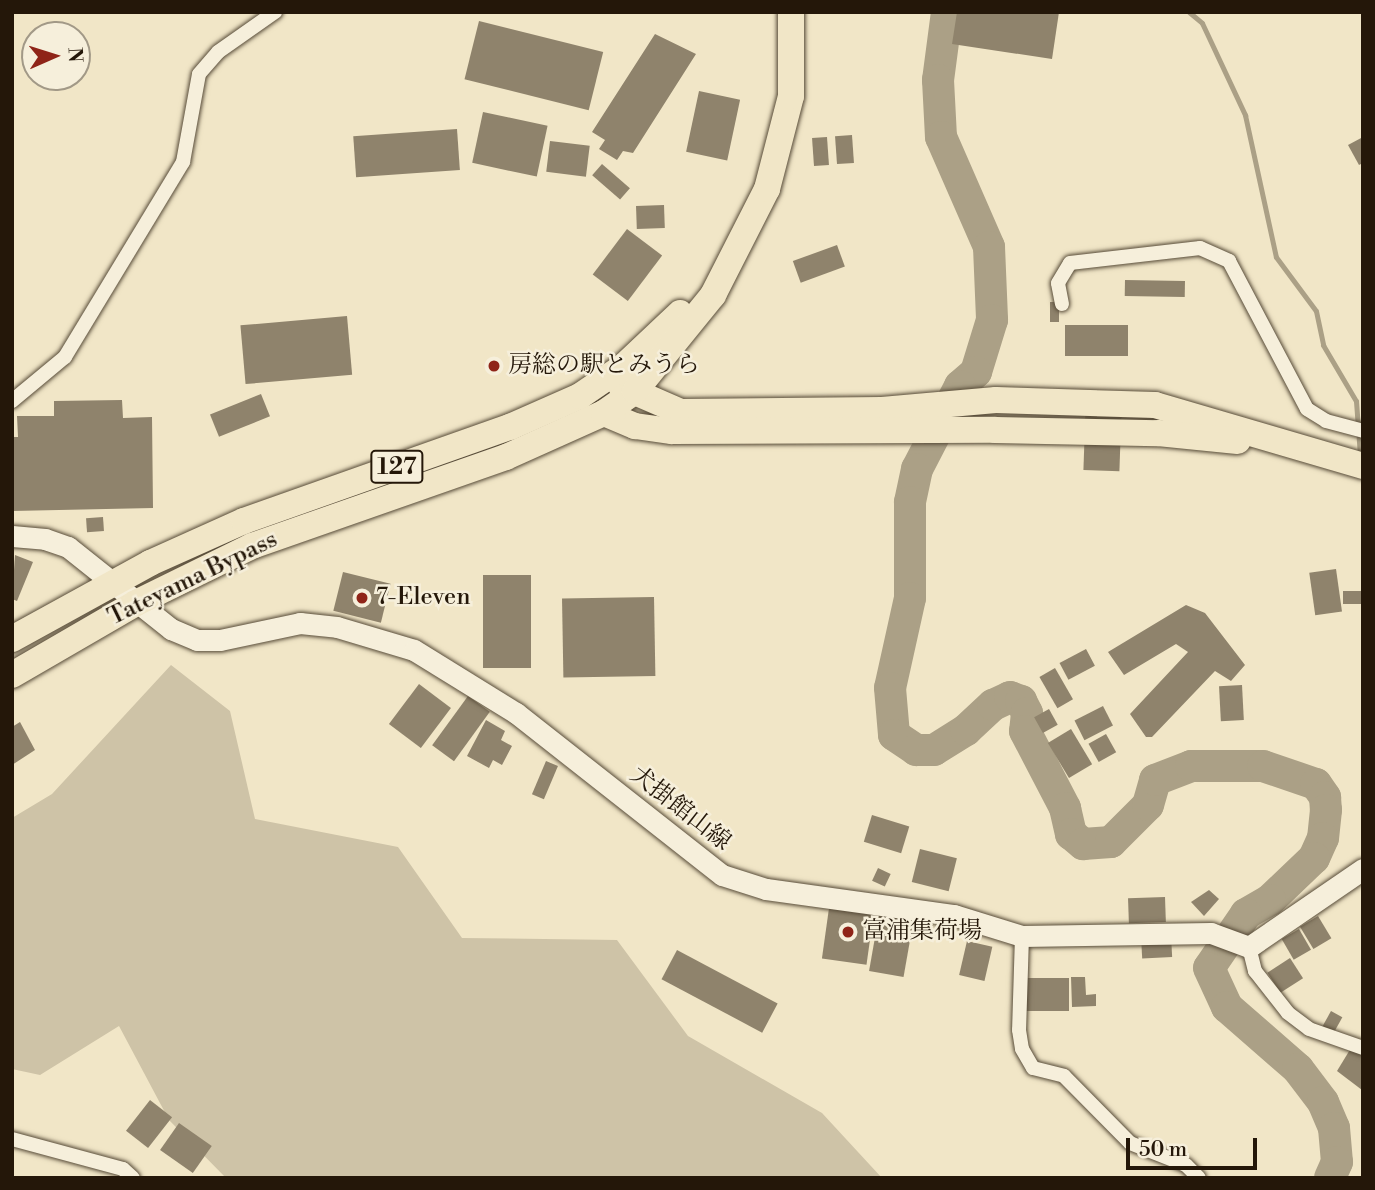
<!DOCTYPE html>
<html>
<head>
<meta charset="utf-8">
<style>
  body { margin:0 }
  #map { position:relative; width:1375px; height:1190px; overflow:hidden; background:#f1e6c7; font-family:"Libre Bodoni","Noto Serif JP",serif }
  div>[style] { position:absolute }
  .green>* { inset:0; background:#cec3a7 }
  .stream>* { height:5px; margin:-2.5px; padding:0 2.5px; transform-origin:2.5px; border-radius:2.5px; background:#aba086 }
  .river>* { height:32px; margin:-16px; padding:0 16px; transform-origin:16px; border-radius:16px; background:#aba086 }
  .building>* { inset:0; background:#8f836c; transform-origin:0 0 }
  .roads { filter:drop-shadow(0 0 2px #574b38) drop-shadow(0 0 2px #574b38) }
  .street>* { height:14px; margin:-7px; padding:0 7px; transform-origin:7px; border-radius:7px; background:#f6efdb }
  .secondary>* { height:21px; margin:-10.5px; padding:0 10.5px; transform-origin:10.5px; border-radius:10.5px; background:#f6efdb }
  .highway>* { height:26px; margin:-13px; padding:0 13px; transform-origin:13px; border-radius:13px; background:#f1e6c7 }
  .dots>* { width:19px; height:19px; translate:-50% -50%; box-sizing:border-box; border:4px solid #f6efdb; border-radius:50% }
  span { translate:-50% -50%; white-space:nowrap; text-align:center; line-height:1.15; -webkit-text-stroke:5px #f6efdb; paint-order:stroke }
  .shield-label span { padding:2px 5px; background:#f6efdb; border:2px solid; border-radius:5px; -webkit-text-stroke-width:0 }
  .shield-label { font-size:23px; color:#241709; font-weight:700 }
  .poi-label { font-size:24px; color:#241709 }
  .left { translate:0 -50%; text-align:left }
  .street-label { font-size:24px; color:#241709 }
  .frame { position:absolute; inset:0; border:14px solid #241709; pointer-events:none }
  .north { position:absolute; left:21px; top:21px; width:70px; height:70px; box-sizing:border-box; background:#f6efdb; border:2px solid #a29987; border-radius:50%; rotate:87deg; font-size:19px; font-weight:700; line-height:28px; text-align:center; color:#241709 }
  .north::after { content:''; display:block; margin:auto; width:24px; height:32px; background:#8f2418; clip-path:polygon(50% 0,100% 100%,50% 72%,0 100%) }
  .scale { position:absolute; left:1126px; top:1138px; width:131px; height:32px; box-sizing:border-box; border:4px solid #241709; border-top:0; padding-left:9px; font-size:21px; line-height:24px; white-space:nowrap; color:#241709; -webkit-text-stroke:5px #f6efdb; paint-order:stroke }
</style>
</head>
<body>
<div id="map">
  <div class="green">
    <i style="clip-path:polygon(171px 665px,230px 711px,255px 819px,398px 847px,462px 938px,617px 940px,688px 1036px,822px 1113px,882px 1178px,226px 1178px,169px 1120px,119px 1026px,40px 1075px,12px 1069px,12px 818px,52px 794px)"></i>
  </div>
  <div class="stream">
    <i style="left:1189px;top:12px;width:17px;rotate:40deg"></i>
    <i style="left:1202px;top:23px;width:102px;rotate:64.9deg"></i>
    <i style="left:1245px;top:115px;width:145px;rotate:77.7deg"></i>
    <i style="left:1276px;top:257px;width:67px;rotate:53.5deg"></i>
    <i style="left:1316px;top:311px;width:35px;rotate:78deg"></i>
    <i style="left:1323px;top:345px;width:65px;rotate:59.5deg"></i>
    <i style="left:1356px;top:401px;width:54px;rotate:85.8deg"></i>
  </div>
  <div class="river">
    <i style="left:947px;top:12px;width:69px;rotate:97.5deg"></i>
    <i style="left:938px;top:80px;width:57px;rotate:87deg"></i>
    <i style="left:941px;top:137px;width:120px;rotate:66.4deg"></i>
    <i style="left:989px;top:247px;width:73px;rotate:87.6deg"></i>
    <i style="left:992px;top:320px;width:54px;rotate:107.1deg"></i>
    <i style="left:976px;top:372px;width:21px;rotate:139deg"></i>
    <i style="left:960px;top:386px;width:93px;rotate:117.4deg"></i>
    <i style="left:917px;top:469px;width:34px;rotate:102deg"></i>
    <i style="left:910px;top:502px;width:96px;rotate:90deg"></i>
    <i style="left:910px;top:598px;width:92px;rotate:102.5deg"></i>
    <i style="left:890px;top:688px;width:47px;rotate:85.1deg"></i>
    <i style="left:894px;top:735px;width:27px;rotate:34deg"></i>
    <i style="left:916px;top:750px;width:18px"></i>
    <i style="left:934px;top:750px;width:38px;rotate:-32deg"></i>
    <i style="left:966px;top:730px;width:37px;rotate:-43deg"></i>
    <i style="left:993px;top:705px;width:19px;rotate:-25deg"></i>
    <i style="left:1010px;top:697px;width:12px;rotate:20deg"></i>
    <i style="left:1021px;top:701px;width:13px;rotate:63deg"></i>
    <i style="left:1027px;top:713px;width:18px;rotate:96deg"></i>
    <i style="left:1025px;top:731px;width:87px;rotate:62.5deg"></i>
    <i style="left:1065px;top:808px;width:27px;rotate:77deg"></i>
    <i style="left:1071px;top:834px;width:16px;rotate:40deg"></i>
    <i style="left:1083px;top:844px;width:28px;rotate:-4deg"></i>
    <i style="left:1111px;top:842px;width:52px;rotate:-45deg"></i>
    <i style="left:1148px;top:805px;width:26px;rotate:-74deg"></i>
    <i style="left:1155px;top:780px;width:39px;rotate:-21deg"></i>
    <i style="left:1191px;top:766px;width:72px"></i>
    <i style="left:1263px;top:766px;width:56px;rotate:18.8deg"></i>
    <i style="left:1316px;top:784px;width:16px;rotate:55deg"></i>
    <i style="left:1325px;top:797px;width:13px;rotate:86deg"></i>
    <i style="left:1326px;top:810px;width:28px;rotate:96deg"></i>
    <i style="left:1323px;top:838px;width:22px;rotate:114deg"></i>
    <i style="left:1314px;top:858px;width:61px;rotate:136.3deg"></i>
    <i style="left:1270px;top:900px;width:28px;rotate:150deg"></i>
    <i style="left:1246px;top:914px;width:65px;rotate:124.4deg"></i>
    <i style="left:1209px;top:968px;width:43px;rotate:65.2deg"></i>
    <i style="left:1227px;top:1007px;width:94px;rotate:41.1deg"></i>
    <i style="left:1298px;top:1069px;width:41px;rotate:52.9deg"></i>
    <i style="left:1323px;top:1102px;width:28px;rotate:67deg"></i>
    <i style="left:1334px;top:1128px;width:34px;rotate:85deg"></i>
    <i style="left:1337px;top:1162px;width:17px;rotate:114deg"></i>
  </div>
  <div class="building">
    <i style="clip-path:polygon(957px 12px,1059px 12px,1052px 59px,952px 44px)"></i>
    <i style="left:479px;top:21px;width:128px;height:60px;rotate:14deg"></i>
    <i style="clip-path:polygon(655px 34px,696px 54px,633px 153px,623px 151px,617px 160px,599px 149px,605px 140px,592px 132px)"></i>
    <i style="left:699px;top:91px;width:42px;height:62px;rotate:12deg"></i>
    <i style="left:483px;top:112px;width:66px;height:52px;rotate:12deg"></i>
    <i style="left:457px;top:129px;width:41px;height:104px;rotate:86deg"></i>
    <i style="left:852px;top:135px;width:28px;height:17px;rotate:86deg"></i>
    <i style="left:827px;top:137px;width:28px;height:15px;rotate:86deg"></i>
    <i style="clip-path:polygon(1363px 137px,1363px 163px,1359px 165px,1348px 145px)"></i>
    <i style="left:550px;top:141px;width:40px;height:31px;rotate:7deg"></i>
    <i style="left:602px;top:164px;width:37px;height:15px;rotate:41deg"></i>
    <i style="left:664px;top:205px;width:23px;height:28px;rotate:88deg"></i>
    <i style="left:627px;top:229px;width:44px;height:57px;rotate:37deg"></i>
    <i style="left:837px;top:245px;width:23px;height:47px;rotate:70deg"></i>
    <i style="left:1125px;top:280px;width:60px;height:16px;rotate:1deg"></i>
    <i style="left:1050px;top:302px;width:9px;height:20px"></i>
    <i style="left:347px;top:316px;width:59px;height:107px;rotate:85deg"></i>
    <i style="left:1065px;top:325px;width:63px;height:31px"></i>
    <i style="left:261px;top:394px;width:24px;height:55px;rotate:68deg"></i>
    <i style="left:1086px;top:396px;width:36px;height:74px;rotate:2deg"></i>
    <i style="clip-path:polygon(122px 400px,123px 418px,152px 417px,153px 508px,12px 511px,12px 437px,18px 437px,17px 416px,54px 416px,54px 401px)"></i>
    <i style="left:103px;top:517px;width:14px;height:17px;rotate:86deg"></i>
    <i style="clip-path:polygon(15px 555px,33px 562px,17px 601px,12px 599px)"></i>
    <i style="left:1336px;top:569px;width:43px;height:27px;rotate:82deg"></i>
    <i style="left:343px;top:572px;width:49px;height:40px;rotate:14deg"></i>
    <i style="left:483px;top:575px;width:48px;height:93px"></i>
    <i style="left:1363px;top:591px;width:13px;height:20px;rotate:90deg"></i>
    <i style="left:654px;top:597px;width:79px;height:92px;rotate:89deg"></i>
    <i style="clip-path:polygon(1186px 605px,1205px 613px,1245px 665px,1231px 681px,1215px 671px,1152px 737px,1146px 737px,1130px 714px,1188px 652px,1176px 644px,1124px 675px,1108px 652px)"></i>
    <i style="left:1086px;top:649px;width:19px;height:30px;rotate:62deg"></i>
    <i style="left:1055px;top:668px;width:36px;height:18px;rotate:60deg"></i>
    <i style="left:419px;top:684px;width:40px;height:50px;rotate:37deg"></i>
    <i style="left:1242px;top:685px;width:35px;height:23px;rotate:87deg"></i>
    <i style="left:468px;top:696px;width:27px;height:61px;rotate:36deg"></i>
    <i style="left:1103px;top:706px;width:22px;height:32px;rotate:63deg"></i>
    <i style="left:1049px;top:709px;width:18px;height:17px;rotate:61deg"></i>
    <i style="clip-path:polygon(486px 720px,505px 731px,501px 740px,512px 746px,502px 765px,493px 760px,489px 768px,467px 756px)"></i>
    <i style="clip-path:polygon(20px 722px,35px 750px,12px 765px,12px 727px)"></i>
    <i style="left:1071px;top:729px;width:41px;height:27px;rotate:59deg"></i>
    <i style="left:1106px;top:734px;width:21px;height:20px;rotate:61deg"></i>
    <i style="left:546px;top:761px;width:13px;height:36px;rotate:23deg"></i>
    <i style="left:872px;top:815px;width:39px;height:28px;rotate:17deg"></i>
    <i style="left:920px;top:849px;width:38px;height:34px;rotate:14deg"></i>
    <i style="left:878px;top:868px;width:14px;height:14px;rotate:25deg"></i>
    <i style="clip-path:polygon(1209px 890px,1219px 899px,1204px 916px,1191px 902px)"></i>
    <i style="left:1165px;top:897px;width:25px;height:37px;rotate:88deg"></i>
    <i style="left:830px;top:901px;width:45px;height:58px;rotate:8deg"></i>
    <i style="left:880px;top:909px;width:35px;height:63px;rotate:10deg"></i>
    <i style="left:1318px;top:916px;width:26px;height:21px;rotate:59deg"></i>
    <i style="left:1299px;top:929px;width:24px;height:20px;rotate:60deg"></i>
    <i style="left:1171px;top:935px;width:22px;height:30px;rotate:87deg"></i>
    <i style="left:967px;top:941px;width:26px;height:35px;rotate:13deg"></i>
    <i style="left:677px;top:950px;width:114px;height:33px;rotate:28deg"></i>
    <i style="left:1290px;top:958px;width:24px;height:27px;rotate:57deg"></i>
    <i style="clip-path:polygon(1071px 977px,1085px 977px,1086px 995px,1096px 994px,1096px 1006px,1072px 1007px)"></i>
    <i style="left:1069px;top:978px;width:33px;height:43px;rotate:90deg"></i>
    <i style="left:1331px;top:1011px;width:13px;height:18px;rotate:29deg"></i>
    <i style="clip-path:polygon(1351px 1048px,1363px 1055px,1362px 1090px,1337px 1071px)"></i>
    <i style="left:150px;top:1100px;width:28px;height:39px;rotate:38deg"></i>
    <i style="left:179px;top:1123px;width:40px;height:33px;rotate:35deg"></i>
  </div>
  <div class="roads">
    <div class="street">
      <i style="left:1062px;top:304px;width:21px;rotate:-101deg"></i>
      <i style="left:1058px;top:283px;width:23px;rotate:-59deg"></i>
      <i style="left:1070px;top:263px;width:131px;rotate:-6.6deg"></i>
      <i style="left:1200px;top:248px;width:32px;rotate:24deg"></i>
      <i style="left:1229px;top:261px;width:167px;rotate:62.2deg"></i>
      <i style="left:1307px;top:409px;width:22px;rotate:32deg"></i>
      <i style="left:1326px;top:421px;width:38px;rotate:15deg"></i>
      <i style="left:12px;top:401px;width:69px;rotate:-39.7deg"></i>
      <i style="left:65px;top:357px;width:228px;rotate:-58.8deg"></i>
      <i style="left:183px;top:162px;width:89px;rotate:-79.7deg"></i>
      <i style="left:199px;top:74px;width:29px;rotate:-49deg"></i>
      <i style="left:218px;top:52px;width:70px;rotate:-35.1deg"></i>
      <i style="left:1022px;top:936px;width:94px;rotate:91.8deg"></i>
      <i style="left:1019px;top:1030px;width:19px;rotate:81deg"></i>
      <i style="left:1022px;top:1049px;width:22px;rotate:60deg"></i>
      <i style="left:1033px;top:1068px;width:32px;rotate:14deg"></i>
      <i style="left:1064px;top:1076px;width:94px;rotate:45.4deg"></i>
      <i style="left:1130px;top:1143px;width:60px;rotate:21.4deg"></i>
      <i style="left:1186px;top:1165px;width:18px;rotate:45deg"></i>
      <i style="left:1249px;top:947px;width:25px;rotate:76deg"></i>
      <i style="left:1255px;top:971px;width:53px;rotate:51.8deg"></i>
      <i style="left:1288px;top:1013px;width:26px;rotate:37deg"></i>
      <i style="left:1309px;top:1029px;width:57px;rotate:19.4deg"></i>
      <i style="left:12px;top:1139px;width:115px;rotate:15.1deg"></i>
      <i style="left:123px;top:1169px;width:13px;rotate:42deg"></i>
    </div>
    <div class="secondary">
      <i style="left:12px;top:536px;width:33px;rotate:5deg"></i>
      <i style="left:45px;top:539px;width:24px;rotate:19deg"></i>
      <i style="left:68px;top:547px;width:132px;rotate:38.5deg"></i>
      <i style="left:171px;top:629px;width:28px;rotate:23deg"></i>
      <i style="left:197px;top:640px;width:23px"></i>
      <i style="left:220px;top:640px;width:82px;rotate:-12deg"></i>
      <i style="left:300px;top:623px;width:37px;rotate:6deg"></i>
      <i style="left:337px;top:627px;width:80px;rotate:16.6deg"></i>
      <i style="left:414px;top:650px;width:120px;rotate:31.7deg"></i>
      <i style="left:516px;top:713px;width:262px;rotate:38.2deg"></i>
      <i style="left:722px;top:875px;width:46px;rotate:17.7deg"></i>
      <i style="left:766px;top:889px;width:190px;rotate:7.9deg"></i>
      <i style="left:954px;top:915px;width:71px;rotate:17.2deg"></i>
      <i style="left:1022px;top:936px;width:189px;rotate:-0.9deg"></i>
      <i style="left:1211px;top:933px;width:40px;rotate:20.2deg"></i>
      <i style="left:1249px;top:947px;width:138px;rotate:-34.4deg"></i>
    </div>
    <div class="highway">
      <i style="left:621px;top:386px;width:65px;rotate:23.4deg"></i>
      <i style="left:681px;top:412px;width:201px;rotate:-0.6deg"></i>
      <i style="left:882px;top:410px;width:114px;rotate:-5deg"></i>
      <i style="left:996px;top:400px;width:159px;rotate:1.8deg"></i>
      <i style="left:1155px;top:405px;width:217px;rotate:16.3deg"></i>
      <i style="left:604px;top:413px;width:34px;rotate:23deg"></i>
      <i style="left:635px;top:426px;width:37px;rotate:8deg"></i>
      <i style="left:672px;top:431px;width:323px;rotate:-0.2deg"></i>
      <i style="left:995px;top:430px;width:163px;rotate:1.1deg"></i>
      <i style="left:1158px;top:433px;width:80px;rotate:5.7deg"></i>
      <i style="left:12px;top:639px;width:158px;rotate:-28.8deg"></i>
      <i style="left:150px;top:563px;width:103px;rotate:-24.1deg"></i>
      <i style="left:244px;top:521px;width:282px;rotate:-19.5deg"></i>
      <i style="left:510px;top:427px;width:77px;rotate:-23.9deg"></i>
      <i style="left:580px;top:396px;width:53px;rotate:-34.3deg"></i>
      <i style="left:624px;top:366px;width:77px;rotate:-43.4deg"></i>
      <i style="left:12px;top:675px;width:143px;rotate:-30.1deg"></i>
      <i style="left:136px;top:603px;width:129px;rotate:-26.2deg"></i>
      <i style="left:252px;top:546px;width:269px;rotate:-19.3deg"></i>
      <i style="left:506px;top:457px;width:107px;rotate:-24.2deg"></i>
      <i style="left:604px;top:413px;width:38px;rotate:-35deg"></i>
      <i style="left:635px;top:391px;width:124px;rotate:-50.9deg"></i>
      <i style="left:713px;top:295px;width:119px;rotate:-63deg"></i>
      <i style="left:767px;top:189px;width:96px;rotate:-75.5deg"></i>
      <i style="left:791px;top:96px;width:84px;rotate:-90deg"></i>
    </div>
  </div>
  <div class="dots">
    <i style="left:494px;top:366px;background:#8f2418"></i>
    <i style="left:362px;top:598px;background:#8f2418"></i>
    <i style="left:848px;top:932px;background:#8f2418"></i>
  </div>
  <div class="shield-label">
    <span style="left:397px;top:467px">127</span>
  </div>
  <div class="poi-label">
    <span class="left" style="left:508px;top:366px">房総の駅とみうら</span>
    <span class="left" style="left:376px;top:598px">7-Eleven</span>
    <span class="left" style="left:862px;top:932px">富浦集荷場</span>
  </div>
  <div class="street-label">
    <span style="left:193px;top:579px;rotate:-26deg">Tateyama Bypass</span>
    <span style="left:680px;top:809px;rotate:38deg">犬掛館山線</span>
  </div>
  <div class="frame"></div>
  <div class="north">N</div>
  <div class="scale">50 m</div>
</div>
</body>
</html>
